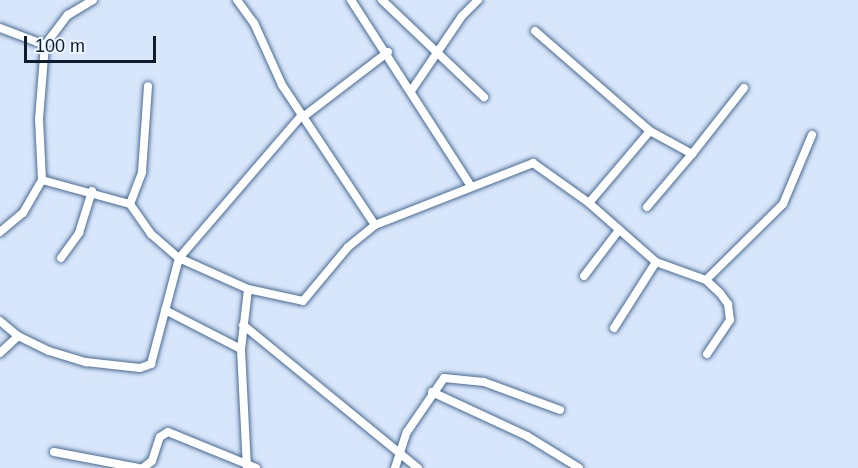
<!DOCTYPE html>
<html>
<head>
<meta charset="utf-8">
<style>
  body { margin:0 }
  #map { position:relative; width:858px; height:468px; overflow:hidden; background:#d7e6fa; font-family:Arial,sans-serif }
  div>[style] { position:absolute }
  .roads { filter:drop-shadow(0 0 2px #486a94) drop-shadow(0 0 2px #486a94) }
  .street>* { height:8px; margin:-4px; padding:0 4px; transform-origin:4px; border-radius:4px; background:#fff }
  span { translate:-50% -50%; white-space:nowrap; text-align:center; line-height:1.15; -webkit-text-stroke:6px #ebf3fd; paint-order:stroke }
  .scale { position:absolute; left:24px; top:36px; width:132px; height:27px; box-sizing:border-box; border:3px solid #0e1c2d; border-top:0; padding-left:8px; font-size:18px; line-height:21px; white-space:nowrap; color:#0e1c2d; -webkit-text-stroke:4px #ebf3fd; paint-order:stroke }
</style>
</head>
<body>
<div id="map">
  <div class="roads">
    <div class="street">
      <i style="left:237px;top:0;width:29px;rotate:54deg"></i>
      <i style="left:254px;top:23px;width:68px;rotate:65.7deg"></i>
      <i style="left:282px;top:85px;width:168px;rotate:56.4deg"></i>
      <i style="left:351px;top:0;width:221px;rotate:57.2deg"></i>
      <i style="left:382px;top:0;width:141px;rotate:43.6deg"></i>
      <i style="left:0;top:28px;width:48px;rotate:20.7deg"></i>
      <i style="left:535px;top:31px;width:152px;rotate:41deg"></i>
      <i style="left:650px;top:131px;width:94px;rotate:130.3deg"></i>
      <i style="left:411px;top:91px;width:91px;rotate:-55.8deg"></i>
      <i style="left:462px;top:16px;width:23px;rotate:-45deg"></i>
      <i style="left:303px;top:117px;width:107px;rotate:-37.4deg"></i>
      <i style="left:650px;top:131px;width:48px;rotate:28.7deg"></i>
      <i style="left:692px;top:154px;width:84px;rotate:-51.8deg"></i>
      <i style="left:42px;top:180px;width:91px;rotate:15.3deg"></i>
      <i style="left:130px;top:204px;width:37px;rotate:55deg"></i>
      <i style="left:151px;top:234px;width:37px;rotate:41deg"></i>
      <i style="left:179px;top:258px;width:76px;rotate:24.2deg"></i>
      <i style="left:248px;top:289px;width:56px;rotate:12.3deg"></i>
      <i style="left:303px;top:301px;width:70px;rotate:-50.2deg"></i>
      <i style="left:348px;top:247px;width:35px;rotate:-39deg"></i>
      <i style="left:375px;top:225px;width:170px;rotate:-21.4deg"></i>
      <i style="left:533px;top:163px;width:69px;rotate:35.5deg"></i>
      <i style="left:589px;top:203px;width:89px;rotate:41.4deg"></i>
      <i style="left:656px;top:262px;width:53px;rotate:19.8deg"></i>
      <i style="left:706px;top:280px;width:19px;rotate:43deg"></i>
      <i style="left:720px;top:293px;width:14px;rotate:54deg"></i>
      <i style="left:728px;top:304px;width:16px;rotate:83deg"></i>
      <i style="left:730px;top:320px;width:41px;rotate:124.1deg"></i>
      <i style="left:130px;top:204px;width:34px;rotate:-69deg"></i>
      <i style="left:142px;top:172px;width:86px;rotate:-86deg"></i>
      <i style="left:647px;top:207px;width:70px;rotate:-49.7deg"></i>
      <i style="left:0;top:232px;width:30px;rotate:-40deg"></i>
      <i style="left:23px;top:213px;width:38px;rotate:-60deg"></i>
      <i style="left:42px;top:180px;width:61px;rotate:-92.8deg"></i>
      <i style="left:39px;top:119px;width:74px;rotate:-85.4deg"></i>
      <i style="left:45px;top:45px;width:38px;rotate:-53deg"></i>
      <i style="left:68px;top:15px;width:29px;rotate:-31deg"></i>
      <i style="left:61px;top:258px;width:31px;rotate:-54deg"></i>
      <i style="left:79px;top:233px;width:44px;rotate:-72.8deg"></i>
      <i style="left:584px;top:276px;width:58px;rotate:-52.7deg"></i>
      <i style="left:706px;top:280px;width:108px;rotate:-44.6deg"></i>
      <i style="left:783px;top:204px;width:75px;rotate:-67.2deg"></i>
      <i style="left:165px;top:310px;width:85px;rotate:27.2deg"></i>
      <i style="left:0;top:321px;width:23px;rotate:40deg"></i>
      <i style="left:18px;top:336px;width:34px;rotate:26deg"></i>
      <i style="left:49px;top:351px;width:39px;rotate:17deg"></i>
      <i style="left:86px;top:362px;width:54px;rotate:6.3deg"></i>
      <i style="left:140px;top:368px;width:12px;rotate:-20deg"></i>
      <i style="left:151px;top:364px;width:110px;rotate:-75.2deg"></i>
      <i style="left:179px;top:258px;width:189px;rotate:-49.3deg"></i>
      <i style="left:243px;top:325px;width:226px;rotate:39.3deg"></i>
      <i style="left:614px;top:328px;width:78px;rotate:-57.5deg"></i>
      <i style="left:0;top:353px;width:25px;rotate:-43deg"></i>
      <i style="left:432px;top:392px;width:105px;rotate:24.9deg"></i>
      <i style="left:527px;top:436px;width:61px;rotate:31.6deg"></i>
      <i style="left:54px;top:452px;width:86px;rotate:10.7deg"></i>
      <i style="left:143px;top:468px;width:11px;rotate:-38deg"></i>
      <i style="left:152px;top:461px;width:25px;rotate:-72deg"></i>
      <i style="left:160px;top:437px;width:9px;rotate:-32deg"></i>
      <i style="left:168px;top:432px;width:95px;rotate:22.2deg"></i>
      <i style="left:247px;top:468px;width:119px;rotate:-92.9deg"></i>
      <i style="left:241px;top:349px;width:60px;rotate:-83.3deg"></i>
      <i style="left:395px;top:468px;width:38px;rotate:-72deg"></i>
      <i style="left:407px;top:432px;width:65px;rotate:-55.6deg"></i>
      <i style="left:444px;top:378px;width:40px;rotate:5.7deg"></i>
      <i style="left:484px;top:382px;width:81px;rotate:20.2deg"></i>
    </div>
  </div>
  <div class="scale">100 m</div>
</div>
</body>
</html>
